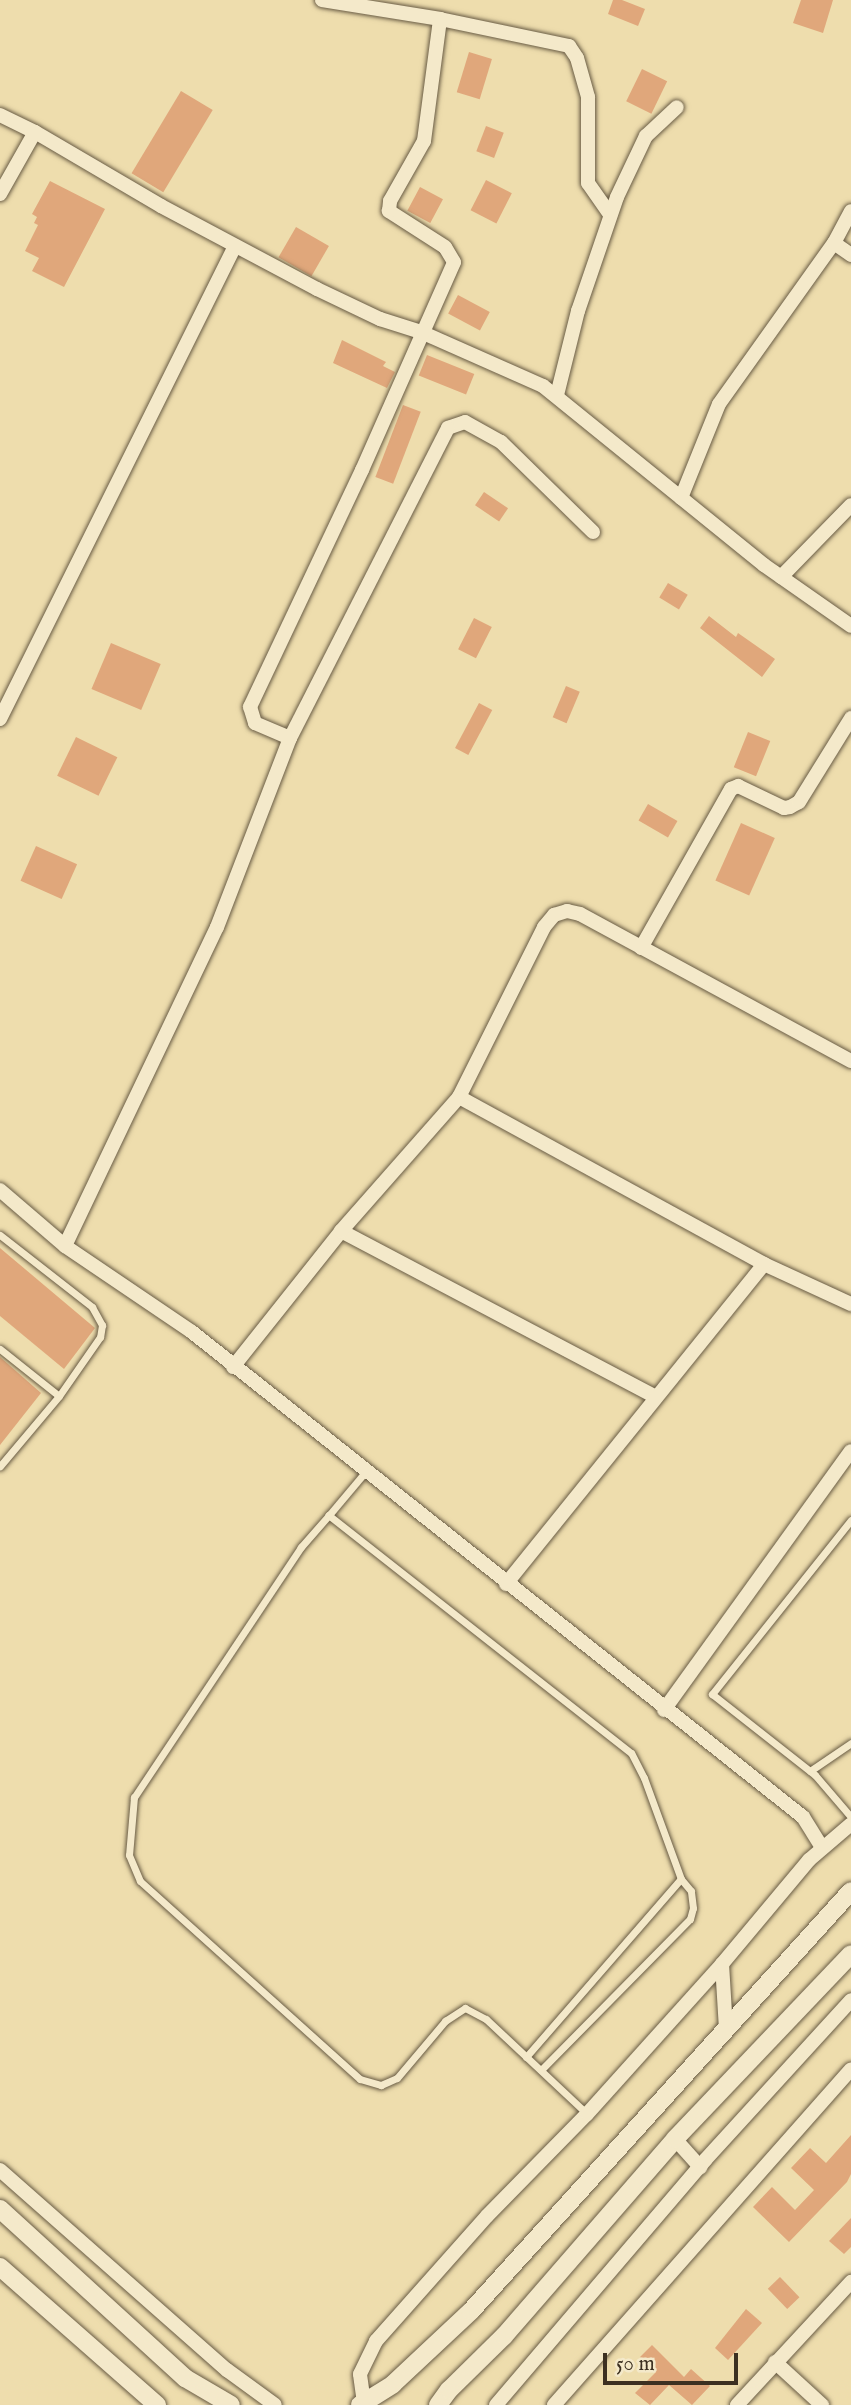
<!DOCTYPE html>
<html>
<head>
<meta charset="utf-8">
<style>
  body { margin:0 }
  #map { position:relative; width:851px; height:2405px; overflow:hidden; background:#eeddad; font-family:"IM FELL English",serif }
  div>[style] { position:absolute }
  .building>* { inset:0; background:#e0a77b; transform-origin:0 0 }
  .roads { filter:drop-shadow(0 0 2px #685b44) drop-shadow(0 0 2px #685b44) }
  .service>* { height:7px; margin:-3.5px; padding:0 3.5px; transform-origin:3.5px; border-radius:3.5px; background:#f4e9ca }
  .minor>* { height:14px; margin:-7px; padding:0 7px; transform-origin:7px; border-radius:7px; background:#f4e9ca }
  .tertiary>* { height:18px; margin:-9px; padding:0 9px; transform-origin:9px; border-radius:9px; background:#f4e9ca }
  span { translate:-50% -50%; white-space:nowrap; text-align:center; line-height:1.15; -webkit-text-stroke:6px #f4e9ca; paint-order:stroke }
  .scale { position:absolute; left:603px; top:2353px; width:135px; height:32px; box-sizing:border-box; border:4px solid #3c3021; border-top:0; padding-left:9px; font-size:21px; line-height:24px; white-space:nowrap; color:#3c3021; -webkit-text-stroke:5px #f4e9ca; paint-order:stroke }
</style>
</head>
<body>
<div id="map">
  <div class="building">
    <i style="clip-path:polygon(613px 0,622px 0,645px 9px,638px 26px,608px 14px)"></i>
    <i style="clip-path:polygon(801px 0,833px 0,823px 33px,793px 23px)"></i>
    <i style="left:469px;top:52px;width:24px;height:42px;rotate:17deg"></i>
    <i style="left:642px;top:69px;width:28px;height:36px;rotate:26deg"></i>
    <i style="left:181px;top:91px;width:37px;height:96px;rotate:31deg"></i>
    <i style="left:486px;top:126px;width:19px;height:27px;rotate:21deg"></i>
    <i style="left:486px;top:180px;width:29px;height:34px;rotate:27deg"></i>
    <i style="clip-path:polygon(50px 181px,105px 209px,64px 287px,32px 271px,39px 258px,25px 251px,38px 225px,34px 223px,37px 217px,32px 214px)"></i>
    <i style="left:420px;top:187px;width:26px;height:27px;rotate:28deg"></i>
    <i style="left:296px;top:227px;width:38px;height:35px;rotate:30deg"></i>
    <i style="left:458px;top:295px;width:36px;height:21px;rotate:28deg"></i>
    <i style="clip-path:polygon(342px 340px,386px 362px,383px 366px,395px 372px,387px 388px,333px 363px)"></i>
    <i style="left:427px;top:355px;width:51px;height:22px;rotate:22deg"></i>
    <i style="left:403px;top:405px;width:19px;height:77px;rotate:21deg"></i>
    <i style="left:484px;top:492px;width:29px;height:16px;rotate:34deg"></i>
    <i style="left:668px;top:583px;width:23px;height:17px;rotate:31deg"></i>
    <i style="clip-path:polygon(709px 616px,736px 637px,738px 633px,775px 659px,762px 677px,700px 628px)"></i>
    <i style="left:474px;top:618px;width:20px;height:35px;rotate:27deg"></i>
    <i style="left:111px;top:643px;width:54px;height:50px;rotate:23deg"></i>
    <i style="left:566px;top:686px;width:15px;height:34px;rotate:23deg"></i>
    <i style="left:479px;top:703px;width:15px;height:51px;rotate:28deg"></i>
    <i style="left:748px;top:732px;width:24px;height:38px;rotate:22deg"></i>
    <i style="left:76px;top:737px;width:46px;height:43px;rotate:26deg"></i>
    <i style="left:648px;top:804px;width:34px;height:19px;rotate:30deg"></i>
    <i style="left:741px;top:823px;width:37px;height:63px;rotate:24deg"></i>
    <i style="left:36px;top:846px;width:45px;height:38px;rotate:24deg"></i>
    <i style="clip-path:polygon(0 1248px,95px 1328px,64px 1369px,0 1316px)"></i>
    <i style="clip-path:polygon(0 1357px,41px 1393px,0 1445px)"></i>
    <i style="clip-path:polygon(851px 2135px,851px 2174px,847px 2182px,789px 2242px,753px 2207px,772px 2187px,795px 2210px,814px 2190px,791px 2168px,810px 2148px,826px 2163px)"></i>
    <i style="clip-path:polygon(851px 2218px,851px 2247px,844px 2254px,829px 2241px)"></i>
    <i style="left:780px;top:2277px;width:28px;height:17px;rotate:46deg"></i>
    <i style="clip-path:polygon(746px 2309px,762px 2323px,728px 2360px,715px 2348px)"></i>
    <i style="clip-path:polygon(652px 2345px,684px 2377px,691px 2369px,710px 2386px,692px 2405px,669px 2385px,650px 2405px,635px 2393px,656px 2372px,640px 2357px)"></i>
  </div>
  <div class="roads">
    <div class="service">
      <i style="left:0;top:1235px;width:117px;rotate:38deg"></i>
      <i style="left:92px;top:1307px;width:21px;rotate:61deg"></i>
      <i style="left:102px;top:1325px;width:12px;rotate:99deg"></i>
      <i style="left:100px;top:1337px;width:72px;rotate:124.8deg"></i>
      <i style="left:59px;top:1396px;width:92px;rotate:130.1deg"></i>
      <i style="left:0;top:1349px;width:75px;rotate:38.5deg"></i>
      <i style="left:329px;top:1515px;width:57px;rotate:-49.9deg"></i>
      <i style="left:851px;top:1520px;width:223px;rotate:128.6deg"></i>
      <i style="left:712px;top:1694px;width:131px;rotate:38.2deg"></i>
      <i style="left:815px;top:1775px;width:55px;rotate:49.4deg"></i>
      <i style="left:810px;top:1771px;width:50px;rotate:-34.3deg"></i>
      <i style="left:526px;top:2057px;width:236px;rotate:-49deg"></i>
      <i style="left:541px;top:2070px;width:212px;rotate:-45.4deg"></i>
      <i style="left:690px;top:1919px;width:11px;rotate:-75deg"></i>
      <i style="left:693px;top:1908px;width:17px;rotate:-97deg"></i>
      <i style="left:691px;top:1891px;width:16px;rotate:-130deg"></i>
      <i style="left:681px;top:1879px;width:108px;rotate:-110.1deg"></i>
      <i style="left:644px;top:1778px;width:28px;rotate:-117deg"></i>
      <i style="left:631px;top:1753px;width:385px;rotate:-141.8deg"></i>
      <i style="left:329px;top:1515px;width:43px;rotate:131.2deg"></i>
      <i style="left:301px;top:1547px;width:301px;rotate:123.7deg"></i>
      <i style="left:134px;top:1797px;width:58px;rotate:94.9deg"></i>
      <i style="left:129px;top:1855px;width:28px;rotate:67deg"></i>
      <i style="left:140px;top:1881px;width:296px;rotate:42deg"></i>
      <i style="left:360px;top:2079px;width:22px;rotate:16deg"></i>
      <i style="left:381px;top:2085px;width:17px;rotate:-24deg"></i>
      <i style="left:397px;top:2078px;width:75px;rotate:-49.9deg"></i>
      <i style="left:445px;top:2021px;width:24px;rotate:-33deg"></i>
      <i style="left:465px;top:2008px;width:24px;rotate:28deg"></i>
      <i style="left:486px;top:2019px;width:139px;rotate:43.2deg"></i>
    </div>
    <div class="minor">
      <i style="left:322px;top:0;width:120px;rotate:9.1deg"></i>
      <i style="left:440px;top:19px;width:132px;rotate:11.8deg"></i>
      <i style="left:569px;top:46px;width:14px;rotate:56deg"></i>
      <i style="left:577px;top:58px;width:41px;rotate:74.2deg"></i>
      <i style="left:588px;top:97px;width:86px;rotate:90deg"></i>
      <i style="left:588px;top:183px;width:38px;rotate:55deg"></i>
      <i style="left:0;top:115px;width:39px;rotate:26deg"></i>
      <i style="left:35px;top:132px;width:146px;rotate:30.4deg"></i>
      <i style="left:161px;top:206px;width:177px;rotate:28deg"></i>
      <i style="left:317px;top:289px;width:70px;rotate:25.5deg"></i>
      <i style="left:380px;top:319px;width:43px;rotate:17.6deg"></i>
      <i style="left:421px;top:332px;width:133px;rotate:23.9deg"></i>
      <i style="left:543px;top:386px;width:284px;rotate:39deg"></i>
      <i style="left:764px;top:565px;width:106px;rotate:35deg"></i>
      <i style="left:0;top:194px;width:71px;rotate:-60.6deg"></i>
      <i style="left:834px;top:243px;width:21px;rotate:35deg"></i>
      <i style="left:557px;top:395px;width:87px;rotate:-76deg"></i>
      <i style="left:578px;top:311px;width:120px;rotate:-71.1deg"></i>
      <i style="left:617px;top:197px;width:68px;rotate:-64.6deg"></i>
      <i style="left:646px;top:136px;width:42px;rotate:-43.1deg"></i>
      <i style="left:681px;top:498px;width:101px;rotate:-68deg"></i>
      <i style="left:719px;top:404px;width:198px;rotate:-54.5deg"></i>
      <i style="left:834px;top:243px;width:36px;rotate:-62deg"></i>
      <i style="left:593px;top:532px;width:129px;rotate:-135.6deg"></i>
      <i style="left:501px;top:442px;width:41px;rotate:-150.9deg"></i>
      <i style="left:465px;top:422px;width:18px;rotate:161deg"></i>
      <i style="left:448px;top:428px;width:348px;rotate:117deg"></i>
      <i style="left:290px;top:738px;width:203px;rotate:111.1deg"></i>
      <i style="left:217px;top:927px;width:353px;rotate:115.5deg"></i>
      <i style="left:65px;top:1246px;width:153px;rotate:34.1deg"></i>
      <i style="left:192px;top:1332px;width:780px;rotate:38.44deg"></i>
      <i style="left:803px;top:1817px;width:36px;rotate:58deg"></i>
      <i style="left:781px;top:577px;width:100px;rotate:-45.8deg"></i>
      <i style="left:0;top:719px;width:528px;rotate:-63.58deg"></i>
      <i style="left:290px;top:738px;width:38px;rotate:-157deg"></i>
      <i style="left:255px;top:723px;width:17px;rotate:-107deg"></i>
      <i style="left:250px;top:707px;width:262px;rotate:-64.7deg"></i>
      <i style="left:362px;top:470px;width:227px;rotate:-66.1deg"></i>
      <i style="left:454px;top:262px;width:17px;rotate:-121deg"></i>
      <i style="left:445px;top:247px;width:67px;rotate:-147.3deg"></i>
      <i style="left:389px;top:211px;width:10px;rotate:-84deg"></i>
      <i style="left:390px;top:201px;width:69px;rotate:-60.5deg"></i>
      <i style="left:424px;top:141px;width:123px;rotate:-82.5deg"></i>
      <i style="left:641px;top:948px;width:183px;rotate:-60.5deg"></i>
      <i style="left:731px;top:789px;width:8px;rotate:-23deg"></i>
      <i style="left:738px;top:786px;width:51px;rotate:25.6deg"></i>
      <i style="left:784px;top:808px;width:6px;rotate:-9deg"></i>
      <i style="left:790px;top:807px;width:10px;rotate:-29deg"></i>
      <i style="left:799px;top:802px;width:99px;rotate:-58.2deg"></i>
      <i style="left:459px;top:1097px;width:348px;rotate:28.7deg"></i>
      <i style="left:764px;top:1264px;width:96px;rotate:24.7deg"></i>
      <i style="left:0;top:1190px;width:86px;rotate:40.7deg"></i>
      <i style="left:341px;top:1231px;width:356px;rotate:27.8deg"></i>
      <i style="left:233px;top:1367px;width:174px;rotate:-51.5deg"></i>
      <i style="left:341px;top:1231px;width:179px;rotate:-48.6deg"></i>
      <i style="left:459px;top:1097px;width:190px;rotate:-63.4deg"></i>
      <i style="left:544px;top:927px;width:16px;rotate:-50deg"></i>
      <i style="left:554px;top:915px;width:14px;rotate:-17deg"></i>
      <i style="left:567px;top:911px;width:13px;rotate:13deg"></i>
      <i style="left:580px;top:914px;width:308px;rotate:28.5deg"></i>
      <i style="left:506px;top:1584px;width:411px;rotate:-51.1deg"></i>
      <i style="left:664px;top:1710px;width:319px;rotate:-54.2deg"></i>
      <i style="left:722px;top:1964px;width:65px;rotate:86.5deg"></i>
      <i style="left:675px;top:2139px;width:38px;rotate:48deg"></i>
      <i style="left:0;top:2170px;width:303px;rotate:41.4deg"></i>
      <i style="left:227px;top:2370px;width:59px;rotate:36.1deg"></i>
      <i style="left:775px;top:2362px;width:64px;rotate:42.5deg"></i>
      <i style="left:364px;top:2403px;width:29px;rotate:-98deg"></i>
      <i style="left:360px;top:2374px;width:37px;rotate:-64deg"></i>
      <i style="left:376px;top:2341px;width:167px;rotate:-48.4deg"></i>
      <i style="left:487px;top:2216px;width:143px;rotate:-45.6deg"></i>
      <i style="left:587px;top:2114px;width:202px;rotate:-48deg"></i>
      <i style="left:722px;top:1964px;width:136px;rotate:-50.1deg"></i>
      <i style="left:809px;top:1860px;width:55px;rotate:-40.6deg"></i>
      <i style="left:496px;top:2405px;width:323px;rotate:-49.5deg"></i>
      <i style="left:706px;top:2159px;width:215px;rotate:-47.6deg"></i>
      <i style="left:554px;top:2405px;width:448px;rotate:-48.5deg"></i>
      <i style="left:737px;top:2405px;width:168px;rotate:-47.2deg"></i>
    </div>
    <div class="tertiary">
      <i style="left:0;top:2209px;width:251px;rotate:42.4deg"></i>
      <i style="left:185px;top:2378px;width:53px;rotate:30.4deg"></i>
      <i style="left:0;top:2267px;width:209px;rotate:41.3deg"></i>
      <i style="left:360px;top:2405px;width:39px;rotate:-32deg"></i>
      <i style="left:393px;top:2384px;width:107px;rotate:-43.1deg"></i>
      <i style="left:471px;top:2311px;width:566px;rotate:-47.86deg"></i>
      <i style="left:438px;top:2405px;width:19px;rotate:-54deg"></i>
      <i style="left:449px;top:2390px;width:77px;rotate:-44.5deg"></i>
      <i style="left:504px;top:2336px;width:261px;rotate:-49deg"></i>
      <i style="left:675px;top:2139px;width:255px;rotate:-46.4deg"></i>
    </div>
  </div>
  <div class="scale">50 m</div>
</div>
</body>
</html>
